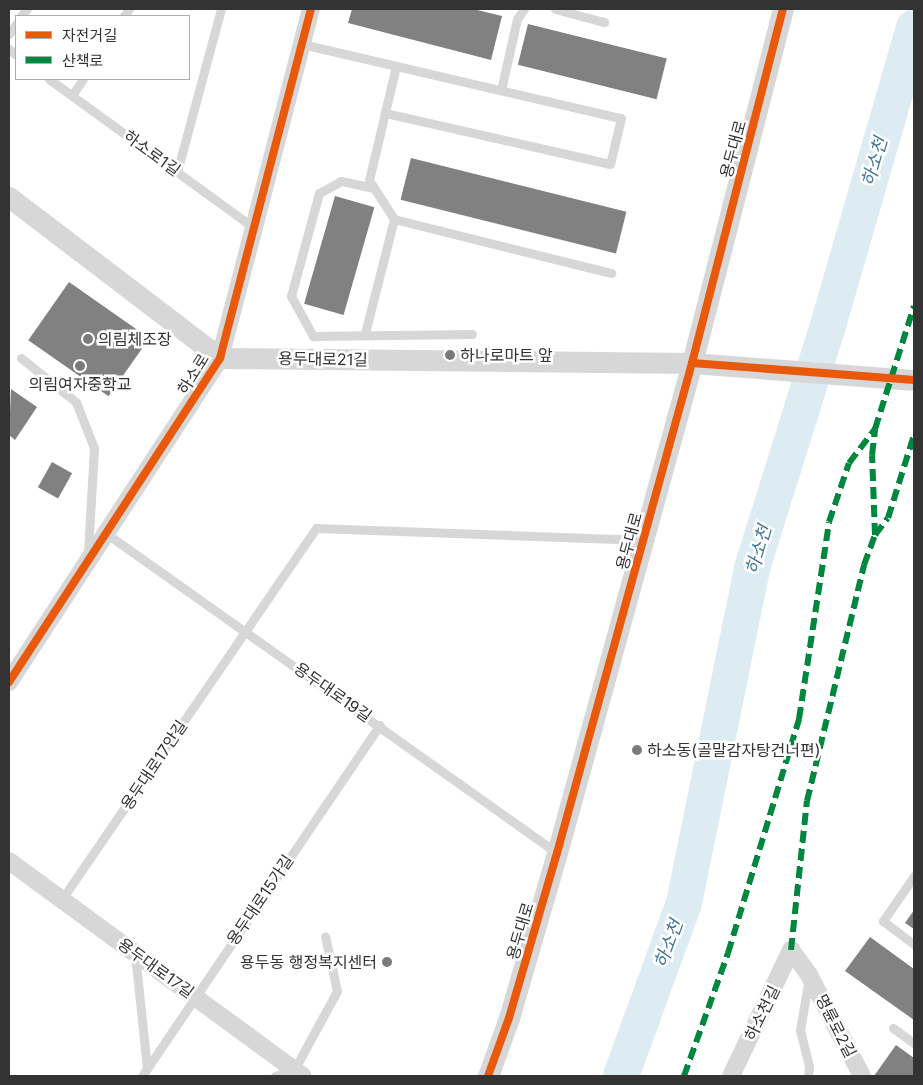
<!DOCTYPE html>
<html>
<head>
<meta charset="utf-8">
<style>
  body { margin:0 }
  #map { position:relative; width:923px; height:1085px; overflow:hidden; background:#fff; font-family:Inter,"Noto Sans KR",sans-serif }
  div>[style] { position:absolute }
  .river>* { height:36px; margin:-18px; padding:0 18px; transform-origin:18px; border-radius:18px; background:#ddebf3 }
  .building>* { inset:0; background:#818181; transform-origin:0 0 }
  .service>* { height:9px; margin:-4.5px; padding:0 4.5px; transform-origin:4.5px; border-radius:4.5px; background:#d7d7d7 }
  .minor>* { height:18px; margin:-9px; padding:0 9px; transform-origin:9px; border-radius:9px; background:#d7d7d7 }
  .tertiary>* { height:21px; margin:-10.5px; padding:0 10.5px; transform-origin:10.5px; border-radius:10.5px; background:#d7d7d7 }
  .quiet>* { height:6px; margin-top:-3px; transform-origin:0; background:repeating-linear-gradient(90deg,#00873e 0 12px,transparent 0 18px) }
  .cycleway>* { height:8px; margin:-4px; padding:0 4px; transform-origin:4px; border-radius:4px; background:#e8590c }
  .dots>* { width:14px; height:14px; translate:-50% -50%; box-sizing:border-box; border:2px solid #fff; border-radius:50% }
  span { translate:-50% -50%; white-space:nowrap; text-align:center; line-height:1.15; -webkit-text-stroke:5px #fff; paint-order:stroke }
  .street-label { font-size:16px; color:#333 }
  .poi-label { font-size:16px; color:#333 }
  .left { translate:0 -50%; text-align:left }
  .right { translate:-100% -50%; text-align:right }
  .water-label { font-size:18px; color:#3f7597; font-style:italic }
  .frame { position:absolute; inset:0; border:10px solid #333; pointer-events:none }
  .legend { position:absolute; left:15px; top:15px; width:175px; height:65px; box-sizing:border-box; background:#fff; border:1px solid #adadad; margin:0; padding:6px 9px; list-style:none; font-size:15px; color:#333 }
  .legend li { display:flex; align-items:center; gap:10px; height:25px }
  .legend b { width:25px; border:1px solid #adadad }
</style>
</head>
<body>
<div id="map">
  <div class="river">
    <i style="left:621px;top:1076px;width:184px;rotate:-70deg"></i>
    <i style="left:684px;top:903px;width:342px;rotate:-78.5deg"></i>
    <i style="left:752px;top:568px;width:250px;rotate:-72.6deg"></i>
    <i style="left:827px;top:329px;width:314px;rotate:-73.9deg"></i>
  </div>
  <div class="building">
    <i style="clip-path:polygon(352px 9px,473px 9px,502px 16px,491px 60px,348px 23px)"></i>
    <i style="left:528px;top:24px;width:143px;height:42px;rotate:14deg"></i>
    <i style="left:411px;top:158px;width:222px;height:43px;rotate:14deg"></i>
    <i style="left:335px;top:196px;width:41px;height:112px;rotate:16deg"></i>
    <i style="left:69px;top:282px;width:98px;height:71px;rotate:35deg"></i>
    <i style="clip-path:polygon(11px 389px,37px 407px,15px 440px,9px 435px)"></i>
    <i style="left:52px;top:462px;width:23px;height:29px;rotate:29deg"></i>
    <i style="clip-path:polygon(914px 910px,914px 929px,905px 923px)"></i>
    <i style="clip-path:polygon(870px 937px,914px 969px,914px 1020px,845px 971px)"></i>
    <i style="clip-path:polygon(896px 1045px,914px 1058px,914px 1076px,874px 1076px)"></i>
  </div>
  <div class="service">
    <i style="left:555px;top:9px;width:51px;rotate:14.9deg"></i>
    <i style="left:21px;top:16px;width:9px;rotate:-49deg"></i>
    <i style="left:124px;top:16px;width:9px;rotate:-54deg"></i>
    <i style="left:9px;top:34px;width:12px;rotate:-55deg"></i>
    <i style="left:302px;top:44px;width:327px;rotate:13.1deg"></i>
    <i style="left:621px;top:118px;width:47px;rotate:103.4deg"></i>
    <i style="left:610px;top:164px;width:231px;rotate:-167.2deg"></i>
    <i style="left:9px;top:49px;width:9px;rotate:41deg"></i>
    <i style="left:396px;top:66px;width:117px;rotate:103.3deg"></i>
    <i style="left:369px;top:180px;width:46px;rotate:57.3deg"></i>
    <i style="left:394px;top:219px;width:224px;rotate:14deg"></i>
    <i style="left:49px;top:79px;width:253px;rotate:36deg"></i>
    <i style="left:501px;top:90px;width:73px;rotate:-77.3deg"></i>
    <i style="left:517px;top:19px;width:12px;rotate:-55deg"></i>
    <i style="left:72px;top:95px;width:19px;rotate:-55deg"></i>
    <i style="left:177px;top:172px;width:169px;rotate:-74.9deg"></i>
    <i style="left:374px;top:188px;width:34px;rotate:-168deg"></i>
    <i style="left:341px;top:181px;width:25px;rotate:151deg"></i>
    <i style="left:319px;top:193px;width:107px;rotate:105.2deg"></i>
    <i style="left:291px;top:296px;width:46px;rotate:61.2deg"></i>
    <i style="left:313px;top:336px;width:159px;rotate:-0.7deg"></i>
    <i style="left:365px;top:333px;width:118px;rotate:-75.7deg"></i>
    <i style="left:21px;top:358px;width:70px;rotate:38.7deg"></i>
    <i style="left:76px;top:402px;width:49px;rotate:68.6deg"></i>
    <i style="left:94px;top:448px;width:105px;rotate:93.3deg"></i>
    <i style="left:107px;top:534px;width:552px;rotate:35.33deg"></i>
    <i style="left:914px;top:876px;width:55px;rotate:124.6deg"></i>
    <i style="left:883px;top:921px;width:39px;rotate:37deg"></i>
    <i style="left:62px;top:899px;width:450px;rotate:-55.6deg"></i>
    <i style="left:316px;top:528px;width:327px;rotate:2.1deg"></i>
    <i style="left:135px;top:954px;width:115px;rotate:84deg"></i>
    <i style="left:893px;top:1028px;width:26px;rotate:36deg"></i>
    <i style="left:142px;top:1076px;width:424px;rotate:-55.9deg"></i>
    <i style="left:275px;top:1076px;width:20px;rotate:-18deg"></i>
    <i style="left:294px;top:1070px;width:90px;rotate:-61.4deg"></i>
    <i style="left:337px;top:991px;width:56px;rotate:-102.3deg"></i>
    <i style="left:808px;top:1076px;width:10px;rotate:-84deg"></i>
    <i style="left:809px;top:1066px;width:37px;rotate:-104deg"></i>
    <i style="left:800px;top:1030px;width:53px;rotate:-80.2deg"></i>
  </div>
  <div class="minor">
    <i style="left:9px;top:682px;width:387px;rotate:-56.9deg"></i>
    <i style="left:220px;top:358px;width:361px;rotate:-75.4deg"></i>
    <i style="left:9px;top:861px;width:364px;rotate:36.2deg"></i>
    <i style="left:791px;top:950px;width:31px;rotate:54deg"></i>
    <i style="left:809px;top:975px;width:114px;rotate:62.3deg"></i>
    <i style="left:731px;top:1076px;width:140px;rotate:-64.5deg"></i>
  </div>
  <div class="tertiary">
    <i style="left:9px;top:197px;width:265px;rotate:37.3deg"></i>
    <i style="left:220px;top:358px;width:472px;rotate:0.6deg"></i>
    <i style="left:692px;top:363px;width:223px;rotate:4.4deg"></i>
    <i style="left:488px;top:1076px;width:62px;rotate:-70.1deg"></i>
    <i style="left:509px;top:1018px;width:172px;rotate:-73.8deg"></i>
    <i style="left:557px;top:853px;width:508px;rotate:-74.6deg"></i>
    <i style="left:692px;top:363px;width:366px;rotate:-75.6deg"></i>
  </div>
  <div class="quiet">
    <i style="left:875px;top:535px;width:21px;rotate:-53deg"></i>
    <i style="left:888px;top:518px;width:87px;rotate:-72.6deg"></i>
    <i style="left:791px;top:950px;width:150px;rotate:-83.9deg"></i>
    <i style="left:807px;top:801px;width:243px;rotate:-76.4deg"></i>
    <i style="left:864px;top:565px;width:32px;rotate:-70deg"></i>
    <i style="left:875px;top:535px;width:80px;rotate:-92.1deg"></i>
    <i style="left:872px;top:455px;width:26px;rotate:-83deg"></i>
    <i style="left:875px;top:429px;width:129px;rotate:-72.4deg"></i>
    <i style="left:684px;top:1076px;width:131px;rotate:-70.3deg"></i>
    <i style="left:728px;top:953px;width:245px;rotate:-73.1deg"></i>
    <i style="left:799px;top:719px;width:199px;rotate:-81.3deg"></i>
    <i style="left:829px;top:522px;width:62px;rotate:-71.3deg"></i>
    <i style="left:849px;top:463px;width:43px;rotate:-52.6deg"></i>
  </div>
  <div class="cycleway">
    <i style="left:692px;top:363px;width:223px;rotate:4.4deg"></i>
    <i style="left:9px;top:682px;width:387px;rotate:-56.9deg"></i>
    <i style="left:220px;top:358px;width:361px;rotate:-75.4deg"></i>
    <i style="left:488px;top:1076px;width:62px;rotate:-70.1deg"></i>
    <i style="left:509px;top:1018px;width:172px;rotate:-73.8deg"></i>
    <i style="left:557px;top:853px;width:508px;rotate:-74.6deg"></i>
    <i style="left:692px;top:363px;width:366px;rotate:-75.6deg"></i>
  </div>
  <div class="dots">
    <i style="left:88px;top:339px;background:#7a7a7a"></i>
    <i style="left:450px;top:355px;background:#7a7a7a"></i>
    <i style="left:80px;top:366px;background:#7a7a7a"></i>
    <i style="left:637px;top:750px;background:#7a7a7a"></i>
    <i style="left:387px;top:962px;background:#7a7a7a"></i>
  </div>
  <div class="street-label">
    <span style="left:733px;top:149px;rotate:-75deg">용두대로</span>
    <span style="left:152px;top:153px;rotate:36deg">하소로1길</span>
    <span style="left:323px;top:359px;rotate:1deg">용두대로21길</span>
    <span style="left:193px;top:374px;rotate:-58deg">하소로</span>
    <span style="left:629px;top:541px;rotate:-75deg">용두대로</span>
    <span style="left:333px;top:692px;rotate:35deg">용두대로19길</span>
    <span style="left:154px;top:765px;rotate:-56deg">용두대로17안길</span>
    <span style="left:260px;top:900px;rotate:-56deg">용두대로15가길</span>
    <span style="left:520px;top:931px;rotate:-74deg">용두대로</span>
    <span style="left:156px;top:968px;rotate:36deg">용두대로17길</span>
    <span style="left:762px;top:1013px;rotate:-64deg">하소천길</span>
    <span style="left:836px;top:1026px;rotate:63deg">명륜로2길</span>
  </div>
  <div class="poi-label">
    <span class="left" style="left:98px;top:339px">의림체조장</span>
    <span class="left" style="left:460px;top:355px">하나로마트 앞</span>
    <span style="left:80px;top:384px">의림여자중학교</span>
    <span class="left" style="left:647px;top:750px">하소동(골말감자탕건너편)</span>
    <span class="right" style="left:377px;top:962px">용두동 행정복지센터</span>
  </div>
  <div class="water-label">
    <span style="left:875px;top:162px;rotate:-74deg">하소천</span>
    <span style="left:759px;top:550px;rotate:-74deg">하소천</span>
    <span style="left:669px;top:944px;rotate:-70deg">하소천</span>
  </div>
  <div class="frame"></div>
  <ul class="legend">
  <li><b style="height:6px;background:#e8590c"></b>자전거길</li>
  <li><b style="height:6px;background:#00873e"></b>산책로</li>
  </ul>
</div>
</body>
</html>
